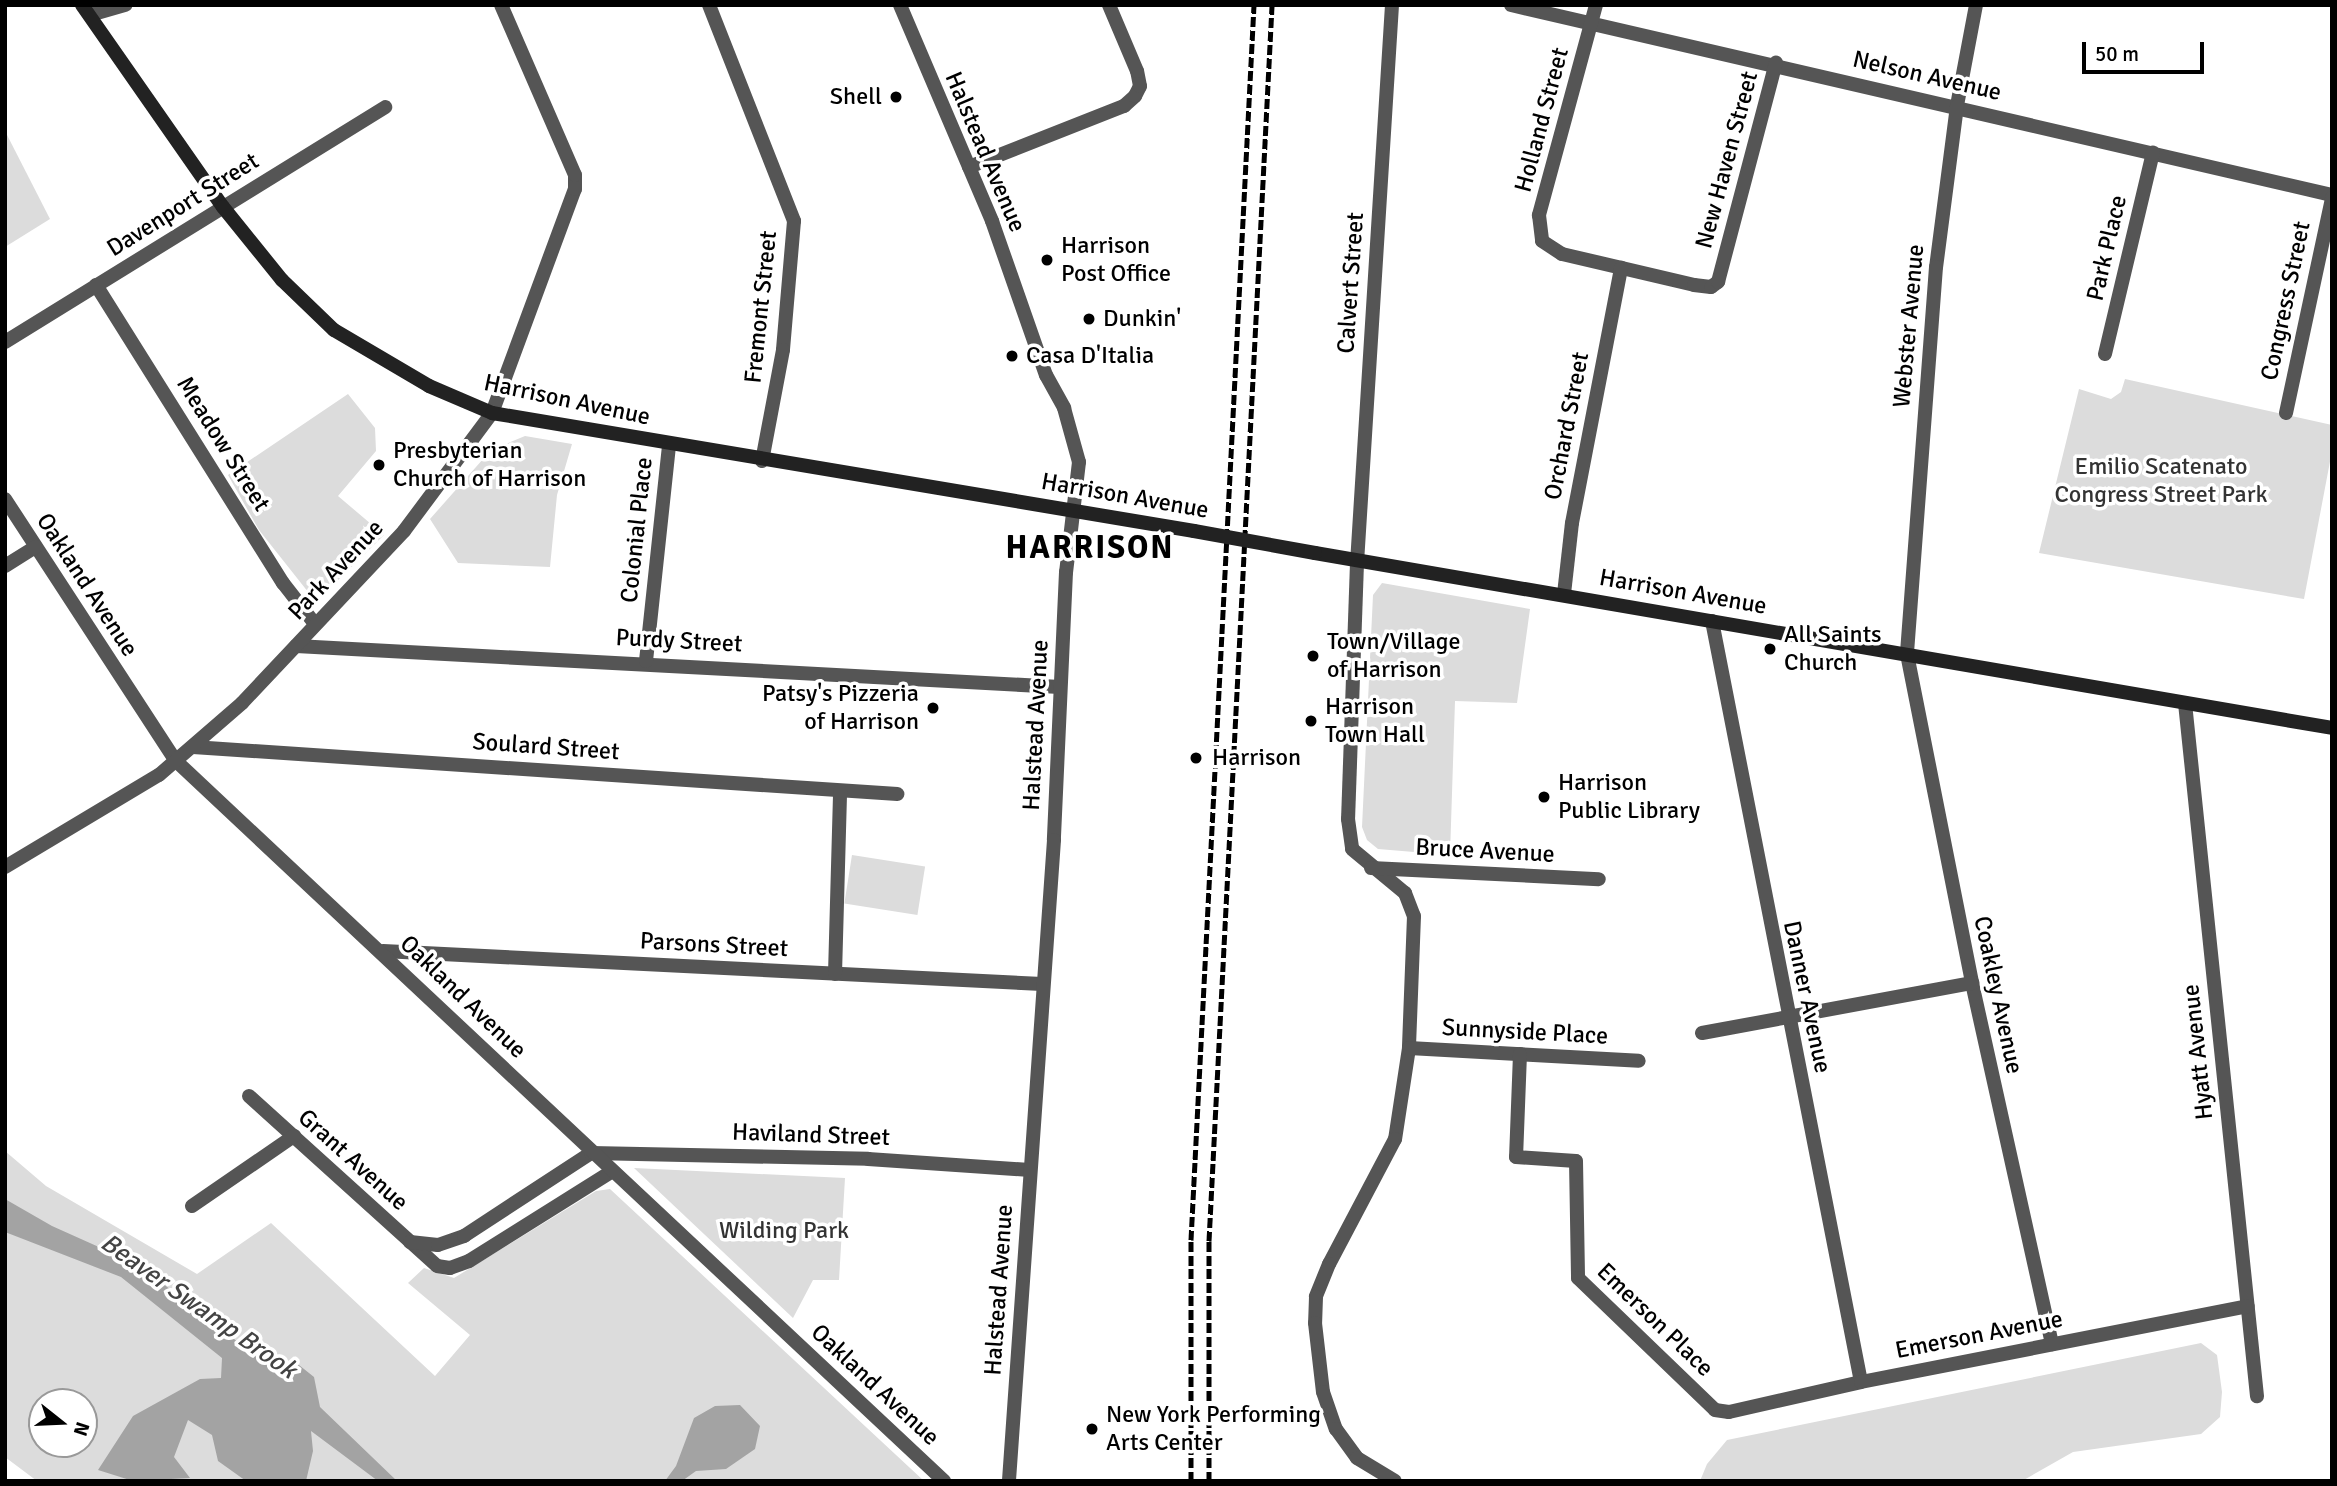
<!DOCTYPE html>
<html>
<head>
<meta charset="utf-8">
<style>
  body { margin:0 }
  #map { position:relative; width:2337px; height:1486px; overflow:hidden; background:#fff; font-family:Signika,sans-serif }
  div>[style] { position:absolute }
  .green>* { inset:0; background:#dcdcdc; transform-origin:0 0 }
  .water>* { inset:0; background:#a3a3a3 }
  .minor>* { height:14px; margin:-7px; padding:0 7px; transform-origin:7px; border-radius:7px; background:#555 }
  .tertiary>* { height:14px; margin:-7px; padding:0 7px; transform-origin:7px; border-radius:7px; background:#555 }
  .secondary>* { height:14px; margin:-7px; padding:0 7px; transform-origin:7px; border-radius:7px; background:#222 }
  .rail>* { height:5px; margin-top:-2.5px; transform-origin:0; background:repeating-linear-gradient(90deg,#000 0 10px,transparent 0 13.5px) }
  .secondary-bridge>* { height:14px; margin:-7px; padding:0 7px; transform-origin:7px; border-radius:7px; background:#222 }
  .dots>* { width:19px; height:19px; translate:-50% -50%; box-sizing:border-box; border:4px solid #fff; border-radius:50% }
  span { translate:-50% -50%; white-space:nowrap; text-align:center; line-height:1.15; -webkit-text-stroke:7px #fff; paint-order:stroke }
  .street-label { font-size:24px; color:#000 }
  .poi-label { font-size:24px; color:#000 }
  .right { translate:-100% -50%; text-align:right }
  .left { translate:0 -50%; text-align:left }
  .park-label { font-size:24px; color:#333 }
  .water-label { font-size:26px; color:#444; font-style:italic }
  .district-label { font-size:32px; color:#000; font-weight:700; letter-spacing:2px }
  .frame { position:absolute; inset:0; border:7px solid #000; pointer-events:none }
  .north { position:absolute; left:28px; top:1388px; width:70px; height:70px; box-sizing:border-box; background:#fff; border:2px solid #999; border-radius:50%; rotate:108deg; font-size:19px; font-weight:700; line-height:28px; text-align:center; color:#000 }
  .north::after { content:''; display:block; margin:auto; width:24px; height:32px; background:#000; clip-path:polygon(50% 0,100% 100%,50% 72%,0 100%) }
  .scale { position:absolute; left:2082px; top:42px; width:122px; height:32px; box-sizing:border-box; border:4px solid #000; border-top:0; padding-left:9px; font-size:21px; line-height:24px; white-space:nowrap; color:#000; -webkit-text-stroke:5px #fff; paint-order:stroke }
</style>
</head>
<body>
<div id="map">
  <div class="green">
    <i style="clip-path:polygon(5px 131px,50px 219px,5px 247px)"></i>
    <i style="clip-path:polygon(2125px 379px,2332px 425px,2332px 451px,2304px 599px,2039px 553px,2079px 389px,2111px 399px,2121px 392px)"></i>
    <i style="clip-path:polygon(348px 394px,375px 428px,376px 451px,338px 496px,384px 535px,316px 602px,259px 530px,228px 475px)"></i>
    <i style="clip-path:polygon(525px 436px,572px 444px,557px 495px,550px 567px,458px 563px,430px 519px,491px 450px)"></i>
    <i style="clip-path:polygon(1382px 583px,1530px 609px,1517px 703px,1455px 701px,1450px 855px,1378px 849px,1367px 840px,1362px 827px,1373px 595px)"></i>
    <i style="left:852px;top:855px;width:74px;height:49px;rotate:9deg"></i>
    <i style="clip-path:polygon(evenodd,5px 1151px,46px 1186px,197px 1274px,271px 1223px,435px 1376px,470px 1335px,408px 1283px,424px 1268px,454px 1278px,596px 1191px,610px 1189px,924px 1481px,37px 1481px,5px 1457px,5px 1151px,42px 1402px,84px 1402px,84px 1444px,42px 1444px,42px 1402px)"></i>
    <i style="clip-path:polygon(634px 1168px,845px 1178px,839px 1280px,813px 1280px,793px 1318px)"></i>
    <i style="clip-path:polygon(2201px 1343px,2217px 1355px,2222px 1392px,2220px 1417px,2201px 1434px,2073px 1452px,2022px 1481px,1700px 1481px,1707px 1464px,1727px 1440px)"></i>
  </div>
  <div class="water">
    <i style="clip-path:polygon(5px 1199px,52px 1226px,139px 1265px,243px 1346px,299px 1365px,314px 1377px,320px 1407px,397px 1481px,378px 1481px,311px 1431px,313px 1451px,306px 1481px,246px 1481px,218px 1461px,212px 1435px,188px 1420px,174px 1457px,190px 1478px,133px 1481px,98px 1470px,133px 1416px,200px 1379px,221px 1378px,222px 1358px,121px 1277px,5px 1232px)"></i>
    <i style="clip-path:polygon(740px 1405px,760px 1426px,755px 1449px,726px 1469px,696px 1471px,682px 1481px,665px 1481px,676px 1466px,694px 1418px,715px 1406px)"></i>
  </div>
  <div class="minor">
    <i style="left:709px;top:5px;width:232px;rotate:68.5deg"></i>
    <i style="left:794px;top:221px;width:129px;rotate:94.9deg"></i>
    <i style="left:783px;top:350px;width:113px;rotate:100.7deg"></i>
    <i style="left:1392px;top:5px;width:559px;rotate:93.59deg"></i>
    <i style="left:1357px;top:563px;width:256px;rotate:92deg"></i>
    <i style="left:1348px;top:819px;width:30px;rotate:82deg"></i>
    <i style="left:1352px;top:849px;width:69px;rotate:39.7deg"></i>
    <i style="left:1405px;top:893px;width:25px;rotate:69deg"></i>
    <i style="left:1414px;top:916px;width:132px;rotate:92.2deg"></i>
    <i style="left:1409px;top:1048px;width:92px;rotate:98.7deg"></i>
    <i style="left:1395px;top:1139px;width:141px;rotate:117.8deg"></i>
    <i style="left:1329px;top:1264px;width:35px;rotate:112deg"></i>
    <i style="left:1316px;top:1297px;width:26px;rotate:92deg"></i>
    <i style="left:1315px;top:1323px;width:69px;rotate:83.4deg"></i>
    <i style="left:1323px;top:1392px;width:39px;rotate:71deg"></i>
    <i style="left:1336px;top:1429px;width:36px;rotate:54deg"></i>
    <i style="left:1357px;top:1458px;width:44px;rotate:31.2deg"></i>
    <i style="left:1511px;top:5px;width:843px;rotate:13.03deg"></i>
    <i style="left:1596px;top:5px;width:218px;rotate:105.2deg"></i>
    <i style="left:1539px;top:215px;width:26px;rotate:83deg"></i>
    <i style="left:1542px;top:241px;width:24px;rotate:33deg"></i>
    <i style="left:1562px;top:254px;width:136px;rotate:13.2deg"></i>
    <i style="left:1694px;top:285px;width:17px;rotate:7deg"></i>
    <i style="left:1711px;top:287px;width:9px;rotate:-36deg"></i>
    <i style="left:1718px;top:282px;width:227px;rotate:-75.2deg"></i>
    <i style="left:1976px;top:5px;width:103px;rotate:100.7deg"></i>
    <i style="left:1957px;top:106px;width:162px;rotate:97.4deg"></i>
    <i style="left:1936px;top:267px;width:388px;rotate:94.3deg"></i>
    <i style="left:1907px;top:654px;width:335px;rotate:78.8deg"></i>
    <i style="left:1972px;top:983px;width:370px;rotate:77.5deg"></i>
    <i style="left:90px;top:15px;width:37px;rotate:-16deg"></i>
    <i style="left:969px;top:167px;width:167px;rotate:-21.5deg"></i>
    <i style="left:1124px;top:106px;width:15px;rotate:-42deg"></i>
    <i style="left:1135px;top:96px;width:11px;rotate:-63deg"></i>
    <i style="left:1140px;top:86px;width:15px;rotate:-101deg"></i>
    <i style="left:1137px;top:71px;width:72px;rotate:-113deg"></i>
    <i style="left:96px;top:285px;width:352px;rotate:57.9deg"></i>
    <i style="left:283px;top:583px;width:52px;rotate:52deg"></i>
    <i style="left:5px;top:342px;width:447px;rotate:-31.7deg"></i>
    <i style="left:2105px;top:354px;width:207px;rotate:-76.6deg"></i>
    <i style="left:492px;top:413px;width:239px;rotate:-69.7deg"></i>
    <i style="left:575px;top:189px;width:14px;rotate:-90deg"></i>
    <i style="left:575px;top:175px;width:185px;rotate:-113.5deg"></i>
    <i style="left:2286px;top:413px;width:220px;rotate:-77.9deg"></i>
    <i style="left:5px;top:499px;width:313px;rotate:56.9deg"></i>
    <i style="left:5px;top:566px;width:36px;rotate:-32deg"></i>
    <i style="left:1564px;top:594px;width:71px;rotate:-83.6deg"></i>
    <i style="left:1572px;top:523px;width:260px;rotate:-79.1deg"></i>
    <i style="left:1712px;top:621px;width:775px;rotate:78.92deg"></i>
    <i style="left:296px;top:646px;width:765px;rotate:3.07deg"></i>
    <i style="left:646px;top:661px;width:218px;rotate:-83.9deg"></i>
    <i style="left:2185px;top:703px;width:697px;rotate:84.07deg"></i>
    <i style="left:193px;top:747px;width:706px;rotate:3.82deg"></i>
    <i style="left:1371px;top:868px;width:228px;rotate:2.8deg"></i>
    <i style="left:383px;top:951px;width:660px;rotate:2.87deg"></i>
    <i style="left:835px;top:974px;width:183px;rotate:-88.4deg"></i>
    <i style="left:1702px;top:1033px;width:275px;rotate:-10.5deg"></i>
    <i style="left:1409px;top:1048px;width:230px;rotate:3.2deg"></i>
    <i style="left:1520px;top:1054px;width:103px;rotate:92.2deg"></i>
    <i style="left:1516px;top:1157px;width:60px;rotate:3.8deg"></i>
    <i style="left:1576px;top:1161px;width:117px;rotate:89deg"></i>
    <i style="left:1578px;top:1278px;width:190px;rotate:43.9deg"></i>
    <i style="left:1715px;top:1410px;width:14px;rotate:8deg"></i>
    <i style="left:1729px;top:1412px;width:135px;rotate:-12.8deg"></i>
    <i style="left:1861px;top:1382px;width:394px;rotate:-11.1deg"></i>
    <i style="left:249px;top:1096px;width:253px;rotate:42.1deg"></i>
    <i style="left:437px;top:1266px;width:13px;rotate:9deg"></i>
    <i style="left:450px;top:1268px;width:20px;rotate:-20deg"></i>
    <i style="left:469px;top:1261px;width:168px;rotate:-32.1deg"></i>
    <i style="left:192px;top:1206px;width:124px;rotate:-34.5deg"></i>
    <i style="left:410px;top:1242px;width:28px;rotate:6deg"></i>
    <i style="left:438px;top:1245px;width:28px;rotate:-19deg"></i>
    <i style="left:464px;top:1236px;width:152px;rotate:-33.2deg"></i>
    <i style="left:591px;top:1153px;width:277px;rotate:1.2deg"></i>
    <i style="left:868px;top:1159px;width:162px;rotate:3.9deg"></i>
  </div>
  <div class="tertiary">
    <i style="left:900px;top:5px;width:235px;rotate:66.9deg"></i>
    <i style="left:992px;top:221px;width:163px;rotate:70.7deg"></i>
    <i style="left:1046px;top:375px;width:38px;rotate:61deg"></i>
    <i style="left:1064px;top:408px;width:56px;rotate:74.5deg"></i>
    <i style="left:1079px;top:462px;width:111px;rotate:96.7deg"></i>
    <i style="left:1066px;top:572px;width:268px;rotate:92.6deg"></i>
    <i style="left:1054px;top:840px;width:643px;rotate:94.02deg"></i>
    <i style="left:176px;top:761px;width:1053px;rotate:43.15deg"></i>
    <i style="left:5px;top:867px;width:179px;rotate:-30.9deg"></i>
    <i style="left:159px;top:775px;width:110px;rotate:-40.9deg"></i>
    <i style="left:242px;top:703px;width:236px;rotate:-46.7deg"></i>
    <i style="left:404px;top:531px;width:147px;rotate:-53.3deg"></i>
  </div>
  <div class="secondary">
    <i style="left:82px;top:5px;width:246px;rotate:55.1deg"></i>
    <i style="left:223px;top:207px;width:94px;rotate:51.1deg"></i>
    <i style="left:282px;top:280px;width:72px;rotate:43.9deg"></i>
    <i style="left:334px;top:330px;width:110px;rotate:30.5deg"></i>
    <i style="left:429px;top:386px;width:69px;rotate:23.2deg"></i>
    <i style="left:492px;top:413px;width:712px;rotate:9.54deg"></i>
    <i style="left:1315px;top:553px;width:1032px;rotate:9.76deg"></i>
  </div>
  <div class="rail">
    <i style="left:1191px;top:1481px;width:241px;rotate:-90deg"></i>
    <i style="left:1191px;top:1240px;width:1237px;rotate:-87.08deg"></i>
    <i style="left:1209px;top:1481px;width:240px;rotate:-90deg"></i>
    <i style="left:1209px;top:1241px;width:1238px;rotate:-87.08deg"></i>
  </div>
  <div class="secondary-bridge">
    <i style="left:1194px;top:531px;width:123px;rotate:10.3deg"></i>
  </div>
  <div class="dots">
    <i style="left:896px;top:97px;background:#000"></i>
    <i style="left:1047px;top:260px;background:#000"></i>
    <i style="left:1089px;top:319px;background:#000"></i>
    <i style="left:1012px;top:356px;background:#000"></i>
    <i style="left:379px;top:465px;background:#000"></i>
    <i style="left:1770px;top:649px;background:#000"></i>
    <i style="left:1313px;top:656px;background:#000"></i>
    <i style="left:933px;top:708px;background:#000"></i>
    <i style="left:1311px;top:721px;background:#000"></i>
    <i style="left:1196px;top:758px;background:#000"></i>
    <i style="left:1544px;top:797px;background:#000"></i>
    <i style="left:1092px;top:1429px;background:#000"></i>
  </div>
  <div class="street-label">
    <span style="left:1927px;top:76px;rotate:13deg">Nelson Avenue</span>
    <span style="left:1542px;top:120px;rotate:-75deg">Holland Street</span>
    <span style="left:985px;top:152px;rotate:67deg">Halstead Avenue</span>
    <span style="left:1727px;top:160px;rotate:-75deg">New Haven Street</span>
    <span style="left:183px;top:205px;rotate:-32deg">Davenport Street</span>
    <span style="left:2107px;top:248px;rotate:-77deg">Park Place</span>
    <span style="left:1351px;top:283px;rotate:-86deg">Calvert Street</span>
    <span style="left:2286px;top:301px;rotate:-78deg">Congress Street</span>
    <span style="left:761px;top:307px;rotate:-84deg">Fremont Street</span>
    <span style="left:1909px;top:326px;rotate:-85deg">Webster Avenue</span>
    <span style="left:567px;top:400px;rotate:12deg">Harrison Avenue</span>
    <span style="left:1567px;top:426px;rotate:-79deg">Orchard Street</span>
    <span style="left:223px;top:444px;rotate:58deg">Meadow Street</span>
    <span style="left:1125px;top:496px;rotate:10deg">Harrison Avenue</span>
    <span style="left:637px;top:530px;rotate:-84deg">Colonial Place</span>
    <span style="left:336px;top:570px;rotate:-47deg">Park Avenue</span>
    <span style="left:87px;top:585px;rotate:57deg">Oakland Avenue</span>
    <span style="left:1683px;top:592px;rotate:10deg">Harrison Avenue</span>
    <span style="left:679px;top:641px;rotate:3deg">Purdy Street</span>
    <span style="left:1036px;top:725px;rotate:-87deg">Halstead Avenue</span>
    <span style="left:546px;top:747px;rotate:4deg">Soulard Street</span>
    <span style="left:1485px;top:851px;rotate:3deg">Bruce Avenue</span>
    <span style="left:714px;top:945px;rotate:3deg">Parsons Street</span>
    <span style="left:1998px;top:995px;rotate:78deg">Coakley Avenue</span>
    <span style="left:463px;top:997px;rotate:44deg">Oakland Avenue</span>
    <span style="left:1807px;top:997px;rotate:78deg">Danner Avenue</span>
    <span style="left:1525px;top:1032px;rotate:3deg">Sunnyside Place</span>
    <span style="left:2198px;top:1052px;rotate:-96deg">Hyatt Avenue</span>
    <span style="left:811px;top:1135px;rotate:2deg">Haviland Street</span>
    <span style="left:353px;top:1160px;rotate:42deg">Grant Avenue</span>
    <span style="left:999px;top:1290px;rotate:-86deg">Halstead Avenue</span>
    <span style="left:1655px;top:1320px;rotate:44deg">Emerson Place</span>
    <span style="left:1979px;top:1335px;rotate:-11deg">Emerson Avenue</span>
    <span style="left:875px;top:1385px;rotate:43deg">Oakland Avenue</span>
  </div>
  <div class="poi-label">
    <span class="right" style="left:882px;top:97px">Shell</span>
    <span class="left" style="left:1061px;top:260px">Harrison<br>Post Office</span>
    <span class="left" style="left:1103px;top:319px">Dunkin'</span>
    <span class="left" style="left:1026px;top:356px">Casa D'Italia</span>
    <span class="left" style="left:393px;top:465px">Presbyterian<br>Church of Harrison</span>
    <span class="left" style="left:1784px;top:649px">All Saints<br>Church</span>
    <span class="left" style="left:1327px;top:656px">Town/Village<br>of Harrison</span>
    <span class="right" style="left:919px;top:708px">Patsy's Pizzeria<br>of Harrison</span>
    <span class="left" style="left:1325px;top:721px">Harrison<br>Town Hall</span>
    <span class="left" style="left:1212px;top:758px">Harrison</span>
    <span class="left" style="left:1558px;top:797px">Harrison<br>Public Library</span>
    <span class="left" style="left:1106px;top:1429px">New York Performing<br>Arts Center</span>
  </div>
  <div class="park-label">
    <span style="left:2161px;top:481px">Emilio Scatenato<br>Congress Street Park</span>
    <span style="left:784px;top:1231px">Wilding Park</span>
  </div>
  <div class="water-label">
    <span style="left:198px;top:1307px;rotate:35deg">Beaver Swamp Brook</span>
  </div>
  <div class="district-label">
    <span style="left:1090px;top:548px">HARRISON</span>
  </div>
  <div class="frame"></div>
  <div class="north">N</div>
  <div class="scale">50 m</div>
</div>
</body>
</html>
